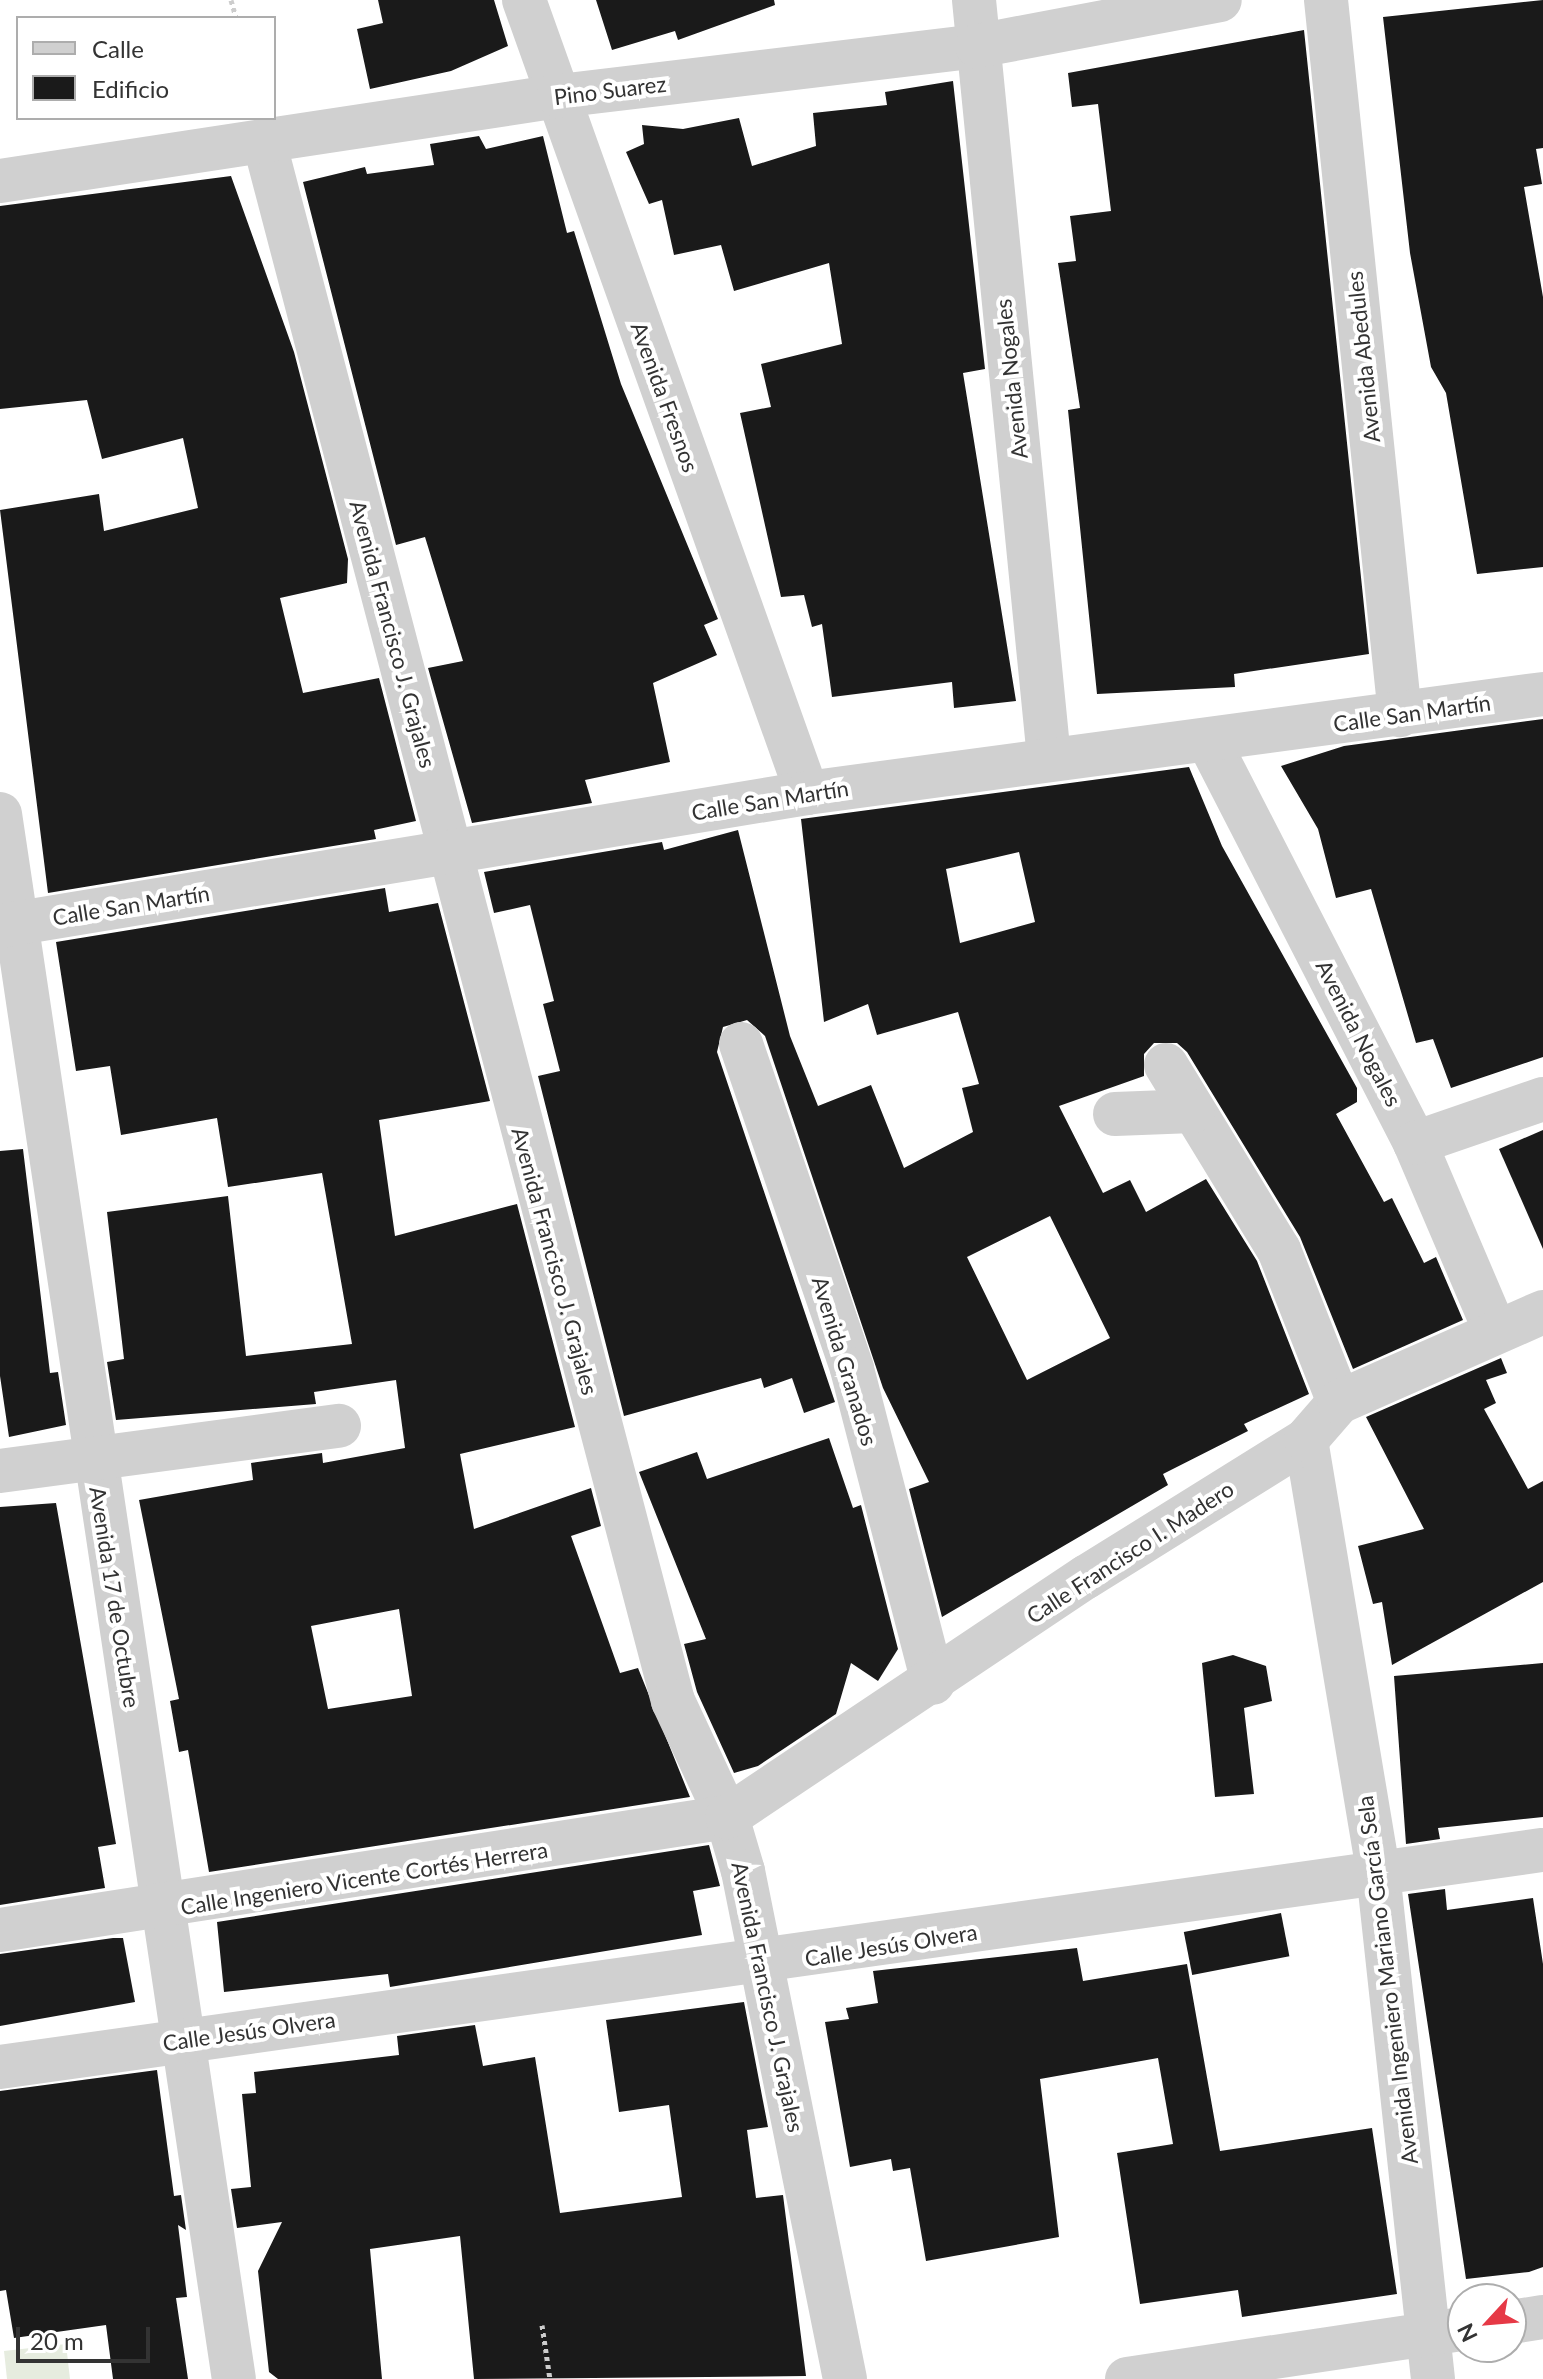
<!DOCTYPE html>
<html>
<head>
<meta charset="utf-8">
<style>
  body { margin:0 }
  #map { position:relative; width:1543px; height:2379px; overflow:hidden; background:#fff; font-family:Lato,sans-serif }
  div>[style] { position:absolute }
  .green>* { inset:0; background:#e6ecdf }
  .building>* { inset:0; background:#1a1a1a; transform-origin:0 0 }
  .path>* { height:5px; margin-top:-2.5px; transform-origin:0; background:repeating-linear-gradient(90deg,#cdcdcd 0 4px,transparent 0 8px) }
  .minor>* { height:44px; margin:-22px; padding:0 22px; transform-origin:22px; border-radius:22px; background:#d0d0d0 }
  span { translate:-50% -50%; white-space:nowrap; text-align:center; line-height:1.15; -webkit-text-stroke:8px #fff; paint-order:stroke }
  .street-label { font-size:22px; color:#333 }
  .legend { position:absolute; left:16px; top:16px; width:260px; height:104px; box-sizing:border-box; background:#fff; border:2px solid #adadad; margin:0; padding:10px 14px; list-style:none; font-size:24px; color:#333 }
  .legend li { display:flex; align-items:center; gap:16px; height:40px }
  .legend b { width:40px; border:2px solid #adadad }
  .north { position:absolute; left:1447px; top:2283px; width:80px; height:80px; box-sizing:border-box; background:#fff; border:2px solid #adadad; border-radius:50%; rotate:244deg; font-size:22px; font-weight:700; line-height:32px; text-align:center; color:#333 }
  .north::after { content:''; display:block; margin:auto; width:28px; height:36px; background:#e63946; clip-path:polygon(50% 0,100% 100%,50% 72%,0 100%) }
  .scale { position:absolute; left:16px; top:2327px; width:134px; height:36px; box-sizing:border-box; border:4px solid #333; border-top:0; padding-left:10px; font-size:24px; line-height:28px; white-space:nowrap; color:#333; -webkit-text-stroke:6px #fff; paint-order:stroke }
</style>
</head>
<body>
<div id="map">
  <div class="green">
    <i style="clip-path:polygon(66px 2344px,70px 2379px,7px 2379px,4px 2351px)"></i>
  </div>
  <div class="building">
    <i style="clip-path:polygon(378px 0,494px 0,508px 46px,451px 71px,370px 89px,357px 29px,383px 23px)"></i>
    <i style="clip-path:polygon(596px 0,774px 0,775px 5px,678px 40px,675px 31px,612px 50px)"></i>
    <i style="clip-path:polygon(1543px 0,1543px 148px,1536px 149px,1542px 184px,1524px 187px,1543px 297px,1543px 567px,1477px 574px,1446px 393px,1431px 367px,1410px 253px,1383px 17px)"></i>
    <i style="clip-path:polygon(1304px 30px,1369px 654px,1234px 674px,1235px 687px,1097px 694px,1068px 410px,1080px 408px,1058px 263px,1076px 261px,1070px 216px,1111px 211px,1098px 104px,1072px 107px,1068px 73px)"></i>
    <i style="clip-path:polygon(953px 81px,985px 369px,963px 373px,1016px 701px,954px 708px,952px 682px,832px 697px,822px 624px,812px 627px,804px 595px,781px 597px,740px 413px,771px 407px,761px 364px,842px 344px,829px 263px,734px 291px,721px 245px,674px 255px,662px 200px,649px 204px,626px 152px,644px 144px,642px 125px,683px 129px,739px 118px,752px 166px,816px 146px,813px 113px,887px 105px,885px 92px)"></i>
    <i style="clip-path:polygon(479px 136px,486px 149px,543px 136px,567px 233px,574px 231px,621px 384px,718px 619px,704px 625px,717px 655px,653px 683px,670px 762px,585px 780px,592px 803px,472px 823px,428px 668px,463px 661px,425px 537px,396px 545px,303px 182px,365px 167px,367px 174px,434px 165px,430px 144px)"></i>
    <i style="clip-path:polygon(231px 176px,294px 352px,348px 559px,347px 583px,280px 598px,303px 693px,379px 678px,416px 821px,374px 830px,376px 839px,48px 893px,0 510px,99px 494px,104px 531px,198px 508px,183px 438px,102px 459px,87px 400px,0 409px,0 206px)"></i>
    <i style="clip-path:polygon(1543px 719px,1543px 1057px,1451px 1088px,1433px 1039px,1416px 1043px,1371px 889px,1336px 898px,1318px 829px,1281px 766px,1344px 746px)"></i>
    <i style="clip-path:polygon(evenodd,1189px 767px,1222px 846px,1357px 1088px,1357px 1102px,1336px 1114px,1384px 1202px,1392px 1198px,1424px 1263px,1436px 1257px,1463px 1320px,1353px 1369px,1300px 1237px,1187px 1052px,1177px 1043px,1154px 1043px,1144px 1054px,1144px 1076px,1059px 1106px,1103px 1193px,1130px 1180px,1146px 1212px,1206px 1179px,1257px 1261px,1309px 1394px,1244px 1424px,1248px 1431px,1163px 1474px,1168px 1485px,942px 1617px,909px 1489px,929px 1482px,883px 1388px,765px 1036px,747px 1020px,723px 1027px,717px 1052px,835px 1402px,804px 1413px,792px 1378px,764px 1388px,761px 1378px,624px 1416px,538px 1076px,560px 1071px,543px 1004px,554px 1001px,530px 905px,494px 913px,484px 872px,662px 842px,664px 850px,738px 830px,790px 1036px,818px 1106px,871px 1085px,904px 1168px,973px 1132px,962px 1088px,979px 1084px,958px 1012px,877px 1035px,868px 1004px,824px 1022px,801px 819px,1189px 767px,1019px 852px,1035px 922px,960px 943px,946px 869px,1019px 852px,1189px 767px,1050px 1216px,1110px 1338px,1027px 1380px,967px 1257px,1050px 1216px)"></i>
    <i style="clip-path:polygon(evenodd,385px 888px,389px 912px,438px 903px,490px 1101px,379px 1120px,395px 1236px,517px 1204px,575px 1427px,460px 1454px,474px 1529px,591px 1488px,601px 1526px,571px 1536px,620px 1673px,638px 1668px,690px 1797px,209px 1872px,188px 1750px,179px 1752px,170px 1701px,179px 1699px,139px 1500px,253px 1480px,251px 1463px,322px 1453px,323px 1463px,405px 1448px,396px 1380px,314px 1392px,316px 1404px,116px 1420px,107px 1362px,124px 1359px,107px 1212px,228px 1196px,246px 1356px,352px 1344px,322px 1173px,228px 1187px,217px 1118px,121px 1135px,110px 1066px,76px 1071px,56px 942px,385px 888px,399px 1609px,412px 1696px,328px 1709px,311px 1626px,399px 1609px)"></i>
    <i style="clip-path:polygon(1543px 1130px,1543px 1249px,1499px 1149px)"></i>
    <i style="clip-path:polygon(23px 1149px,50px 1373px,58px 1372px,66px 1425px,9px 1437px,0 1376px,0 1151px)"></i>
    <i style="clip-path:polygon(1501px 1358px,1507px 1373px,1486px 1380px,1496px 1403px,1484px 1409px,1528px 1489px,1543px 1481px,1543px 1582px,1392px 1665px,1382px 1602px,1373px 1604px,1358px 1546px,1424px 1529px,1366px 1417px)"></i>
    <i style="clip-path:polygon(829px 1438px,853px 1508px,861px 1505px,898px 1649px,878px 1681px,851px 1663px,836px 1714px,758px 1766px,734px 1773px,697px 1692px,684px 1644px,706px 1639px,639px 1472px,697px 1452px,707px 1479px)"></i>
    <i style="clip-path:polygon(56px 1503px,116px 1844px,98px 1847px,105px 1888px,0 1905px,0 1507px)"></i>
    <i style="clip-path:polygon(1233px 1655px,1266px 1666px,1272px 1701px,1244px 1708px,1254px 1794px,1215px 1797px,1202px 1663px)"></i>
    <i style="clip-path:polygon(1543px 1663px,1543px 1817px,1438px 1828px,1440px 1839px,1406px 1844px,1394px 1676px)"></i>
    <i style="clip-path:polygon(709px 1845px,720px 1886px,693px 1891px,702px 1935px,390px 1987px,388px 1974px,224px 1992px,217px 1922px)"></i>
    <i style="clip-path:polygon(1445px 1889px,1447px 1910px,1533px 1898px,1543px 1964px,1543px 2267px,1529px 2272px,1466px 2279px,1408px 1894px)"></i>
    <i style="left:1281px;top:1913px;width:44px;height:99px;rotate:79deg"></i>
    <i style="clip-path:polygon(113px 1938px,123px 1938px,135px 2002px,0 2026px,0 1954px)"></i>
    <i style="clip-path:polygon(1077px 1948px,1083px 1981px,1187px 1964px,1220px 2151px,1372px 2128px,1397px 2294px,1242px 2317px,1238px 2290px,1140px 2304px,1117px 2153px,1173px 2144px,1158px 2058px,1040px 2079px,1059px 2237px,926px 2261px,910px 2168px,893px 2171px,891px 2159px,850px 2167px,825px 2022px,849px 2019px,846px 2008px,878px 2003px,873px 1971px)"></i>
    <i style="clip-path:polygon(744px 2002px,768px 2127px,747px 2130px,756px 2198px,783px 2195px,806px 2376px,474px 2379px,460px 2236px,370px 2249px,382px 2379px,278px 2379px,269px 2372px,258px 2271px,282px 2222px,237px 2228px,231px 2189px,251px 2187px,242px 2094px,256px 2093px,254px 2072px,399px 2055px,397px 2036px,475px 2025px,483px 2066px,535px 2057px,560px 2213px,682px 2197px,669px 2105px,619px 2112px,606px 2020px)"></i>
    <i style="clip-path:polygon(157px 2070px,174px 2196px,181px 2195px,186px 2230px,178px 2225px,187px 2297px,176px 2298px,188px 2379px,113px 2379px,106px 2325px,14px 2338px,6px 2290px,0 2291px,0 2091px)"></i>
  </div>
  <div class="path">
    <i style="left:231px;top:0;width:19px;rotate:74deg"></i>
    <i style="left:542px;top:2325px;width:55px;rotate:81.6deg"></i>
  </div>
  <div class="minor">
    <i style="left:524px;top:0;width:842px;rotate:70.36deg"></i>
    <i style="left:974px;top:0;width:762px;rotate:84.35deg"></i>
    <i style="left:1326px;top:0;width:719px;rotate:84.09deg"></i>
    <i style="left:264px;top:141px;width:1613px;rotate:75.31deg"></i>
    <i style="left:673px;top:1701px;width:128px;rotate:65deg"></i>
    <i style="left:727px;top:1817px;width:56px;rotate:73.5deg"></i>
    <i style="left:743px;top:1871px;width:518px;rotate:78.65deg"></i>
    <i style="left:0;top:181px;width:565px;rotate:-8.65deg"></i>
    <i style="left:559px;top:96px;width:421px;rotate:-6.8deg"></i>
    <i style="left:977px;top:46px;width:247px;rotate:-10.7deg"></i>
    <i style="left:1209px;top:742px;width:451px;rotate:62.8deg"></i>
    <i style="left:1415px;top:1143px;width:204px;rotate:66.9deg"></i>
    <i style="left:0;top:814px;width:1582px;rotate:81.5deg"></i>
    <i style="left:0;top:926px;width:818px;rotate:-9.36deg"></i>
    <i style="left:807px;top:793px;width:743px;rotate:-7.66deg"></i>
    <i style="left:741px;top:1044px;width:343px;rotate:71.1deg"></i>
    <i style="left:852px;top:1369px;width:324px;rotate:75.5deg"></i>
    <i style="left:1166px;top:1065px;width:217px;rotate:58.6deg"></i>
    <i style="left:1279px;top:1250px;width:163px;rotate:68.5deg"></i>
    <i style="left:1115px;top:1114px;width:78px;rotate:-2.2deg"></i>
    <i style="left:1415px;top:1143px;width:135px;rotate:-19deg"></i>
    <i style="left:1306px;top:1440px;width:438px;rotate:80.5deg"></i>
    <i style="left:1378px;top:1872px;width:510px;rotate:83.81deg"></i>
    <i style="left:0;top:1471px;width:342px;rotate:-7.6deg"></i>
    <i style="left:0;top:1930px;width:736px;rotate:-8.83deg"></i>
    <i style="left:727px;top:1817px;width:432px;rotate:-33.8deg"></i>
    <i style="left:1086px;top:1577px;width:259px;rotate:-31.9deg"></i>
    <i style="left:1306px;top:1440px;width:50px;rotate:-49deg"></i>
    <i style="left:1339px;top:1402px;width:223px;rotate:-23.8deg"></i>
    <i style="left:0;top:2067px;width:1558px;rotate:-8.01deg"></i>
    <i style="left:1511px;top:2322px;width:32px;rotate:-9deg"></i>
    <i style="left:1127px;top:2379px;width:340px;rotate:-8.5deg"></i>
  </div>
  <div class="street-label">
    <span style="left:610px;top:90px;rotate:-7deg">Pino Suarez</span>
    <span style="left:1363px;top:357px;rotate:-96deg">Avenida Abedules</span>
    <span style="left:1011px;top:379px;rotate:-96deg">Avenida Nogales</span>
    <span style="left:665px;top:397px;rotate:70deg">Avenida Fresnos</span>
    <span style="left:393px;top:634px;rotate:75deg">Avenida Francisco J. Grajales</span>
    <span style="left:1412px;top:713px;rotate:-8deg">Calle San Martín</span>
    <span style="left:770px;top:800px;rotate:-9deg">Calle San Martín</span>
    <span style="left:131px;top:905px;rotate:-9deg">Calle San Martín</span>
    <span style="left:1359px;top:1033px;rotate:63deg">Avenida Nogales</span>
    <span style="left:555px;top:1261px;rotate:75deg">Avenida Francisco J. Grajales</span>
    <span style="left:845px;top:1361px;rotate:73deg">Avenida Granados</span>
    <span style="left:1130px;top:1552px;rotate:-33deg">Calle Francisco I. Madero</span>
    <span style="left:115px;top:1597px;rotate:81deg">Avenida 17 de Octubre</span>
    <span style="left:364px;top:1878px;rotate:-9deg">Calle Ingeniero Vicente Cortés Herrera</span>
    <span style="left:891px;top:1945px;rotate:-9deg">Calle Jesús Olvera</span>
    <span style="left:1387px;top:1980px;rotate:-97deg">Avenida Ingeniero Mariano García Sela</span>
    <span style="left:768px;top:1997px;rotate:78deg">Avenida Francisco J. Grajales</span>
    <span style="left:249px;top:2031px;rotate:-8deg">Calle Jesús Olvera</span>
  </div>
  <ul class="legend">
  <li><b style="height:10px;background:#d0d0d0"></b>Calle</li>
  <li><b style="height:22px;background:#1a1a1a"></b>Edificio</li>
  </ul>
  <div class="north">N</div>
  <div class="scale">20 m</div>
</div>
</body>
</html>
